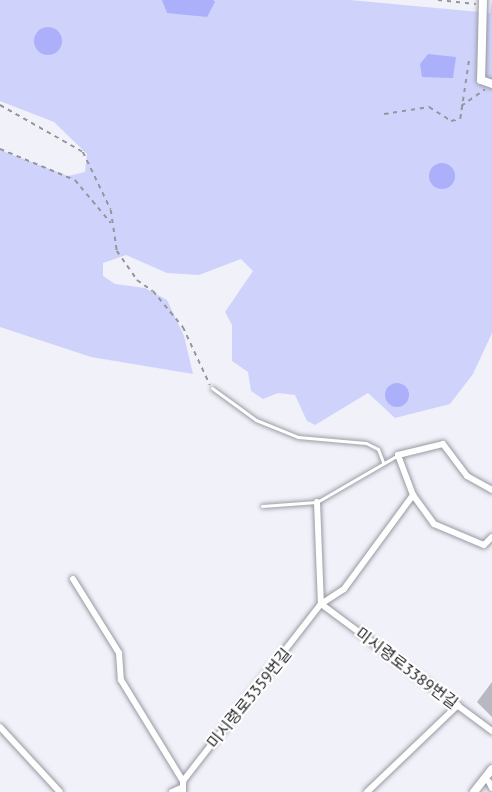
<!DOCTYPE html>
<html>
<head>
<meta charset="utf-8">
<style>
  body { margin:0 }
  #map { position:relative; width:492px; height:792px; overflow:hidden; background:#f0f1f9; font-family:"PT Sans","Noto Sans KR",sans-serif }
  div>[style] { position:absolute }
  .green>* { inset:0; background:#cfd3fb }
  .water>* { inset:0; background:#acb0fa }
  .round { border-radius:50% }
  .building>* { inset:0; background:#b7b8c0 }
  .path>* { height:1.5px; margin-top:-0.75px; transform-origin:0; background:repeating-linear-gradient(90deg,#95969b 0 4.5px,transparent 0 9px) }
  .roads { filter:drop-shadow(0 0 2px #9899a1) drop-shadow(0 0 2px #9899a1) }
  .lane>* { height:3px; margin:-1.5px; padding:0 1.5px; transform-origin:1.5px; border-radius:1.5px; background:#fff }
  .street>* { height:6px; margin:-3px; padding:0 3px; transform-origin:3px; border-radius:3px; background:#fff }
  .secondary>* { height:8px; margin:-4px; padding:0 4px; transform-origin:4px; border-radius:4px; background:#fff }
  span { translate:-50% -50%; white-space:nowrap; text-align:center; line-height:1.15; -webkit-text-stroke:4.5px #fff; paint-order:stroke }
  .street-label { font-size:16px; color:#28292c }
</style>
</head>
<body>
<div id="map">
  <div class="green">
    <i style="clip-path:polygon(0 0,350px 0,490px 13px,492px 0,492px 333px,473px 374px,450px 404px,395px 418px,368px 393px,315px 425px,307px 421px,295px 395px,278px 393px,263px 399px,251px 391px,248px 372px,232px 361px,232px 325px,225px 312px,253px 271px,241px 259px,199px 275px,167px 273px,126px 255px,103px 263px,103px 276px,115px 284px,145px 288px,167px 300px,184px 336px,193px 374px,91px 357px,0 327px,0 150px,68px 176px,85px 172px,87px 154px,54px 122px,0 101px)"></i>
  </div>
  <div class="water">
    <i style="clip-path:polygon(162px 0,213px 0,215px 2px,207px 17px,167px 13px)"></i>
    <i class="round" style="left:34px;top:27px;width:28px;height:28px"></i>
    <i style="clip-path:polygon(428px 54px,456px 57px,453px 78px,422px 77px,420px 64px)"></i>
    <i class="round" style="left:429px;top:163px;width:26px;height:26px"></i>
    <i class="round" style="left:385px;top:383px;width:24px;height:24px"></i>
  </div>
  <div class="building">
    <i style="clip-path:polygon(492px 682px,492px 717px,477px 702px)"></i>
  </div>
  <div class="path">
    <i style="left:438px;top:0;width:38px;rotate:6deg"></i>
    <i style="left:0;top:105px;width:95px;rotate:29.5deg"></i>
    <i style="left:83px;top:152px;width:64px;rotate:64.2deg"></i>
    <i style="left:111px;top:210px;width:41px;rotate:81.7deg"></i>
    <i style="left:117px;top:251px;width:35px;rotate:55deg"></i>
    <i style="left:137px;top:280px;width:19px;rotate:35deg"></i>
    <i style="left:153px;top:291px;width:47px;rotate:50.2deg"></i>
    <i style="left:183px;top:327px;width:64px;rotate:65deg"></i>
    <i style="left:461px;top:106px;width:29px;rotate:-35deg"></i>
    <i style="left:384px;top:114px;width:46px;rotate:-8.8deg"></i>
    <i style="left:429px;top:107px;width:26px;rotate:32deg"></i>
    <i style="left:451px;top:121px;width:9px;rotate:-13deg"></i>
    <i style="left:460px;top:119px;width:61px;rotate:-81.5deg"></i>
    <i style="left:0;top:149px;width:81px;rotate:22.5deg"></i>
    <i style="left:75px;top:180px;width:56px;rotate:50.1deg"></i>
  </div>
  <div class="roads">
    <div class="lane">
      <i style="left:212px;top:388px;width:54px;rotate:36deg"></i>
      <i style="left:256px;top:420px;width:45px;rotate:22deg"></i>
      <i style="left:298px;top:437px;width:68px;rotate:5deg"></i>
      <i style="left:366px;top:443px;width:13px;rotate:27deg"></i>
      <i style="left:378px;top:449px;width:14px;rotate:69deg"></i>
      <i style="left:262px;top:506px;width:55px;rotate:-4.2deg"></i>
      <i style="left:317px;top:502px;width:94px;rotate:-30.1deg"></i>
    </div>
    <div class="street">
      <i style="left:413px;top:495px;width:43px;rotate:-110.6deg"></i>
      <i style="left:398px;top:455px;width:46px;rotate:-13.7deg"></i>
      <i style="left:443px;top:444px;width:40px;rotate:53deg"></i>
      <i style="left:467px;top:476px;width:29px;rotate:29deg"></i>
      <i style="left:317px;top:502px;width:102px;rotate:87.8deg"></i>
      <i style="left:73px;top:579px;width:87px;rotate:58.1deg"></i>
      <i style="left:119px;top:653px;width:27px;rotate:86deg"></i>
      <i style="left:121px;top:680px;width:119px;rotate:58.5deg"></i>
      <i style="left:321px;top:604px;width:213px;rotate:36.6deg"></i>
      <i style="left:0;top:727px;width:88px;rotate:47.3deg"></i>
      <i style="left:489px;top:782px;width:7px;rotate:63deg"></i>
      <i style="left:172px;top:792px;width:10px;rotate:-24deg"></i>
      <i style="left:183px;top:792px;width:11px;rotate:-90deg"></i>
      <i style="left:183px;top:781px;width:224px;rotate:-52.1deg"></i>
      <i style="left:321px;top:604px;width:27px;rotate:-33deg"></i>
      <i style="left:344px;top:589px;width:117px;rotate:-53.7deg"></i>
      <i style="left:413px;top:495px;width:36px;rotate:54deg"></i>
      <i style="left:434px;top:524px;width:54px;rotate:22.8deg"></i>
      <i style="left:484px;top:545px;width:11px;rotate:-45deg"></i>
      <i style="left:367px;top:792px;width:126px;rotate:-43.7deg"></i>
    </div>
    <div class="secondary">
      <i style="left:483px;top:0;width:80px;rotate:91.4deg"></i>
      <i style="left:481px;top:80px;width:12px;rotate:20deg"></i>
      <i style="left:474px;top:792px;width:29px;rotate:-52deg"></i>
    </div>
  </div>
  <div class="street-label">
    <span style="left:407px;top:668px;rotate:37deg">미시령로3389번길</span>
    <span style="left:249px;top:698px;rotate:-51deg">미시령로3359번길</span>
  </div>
</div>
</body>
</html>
